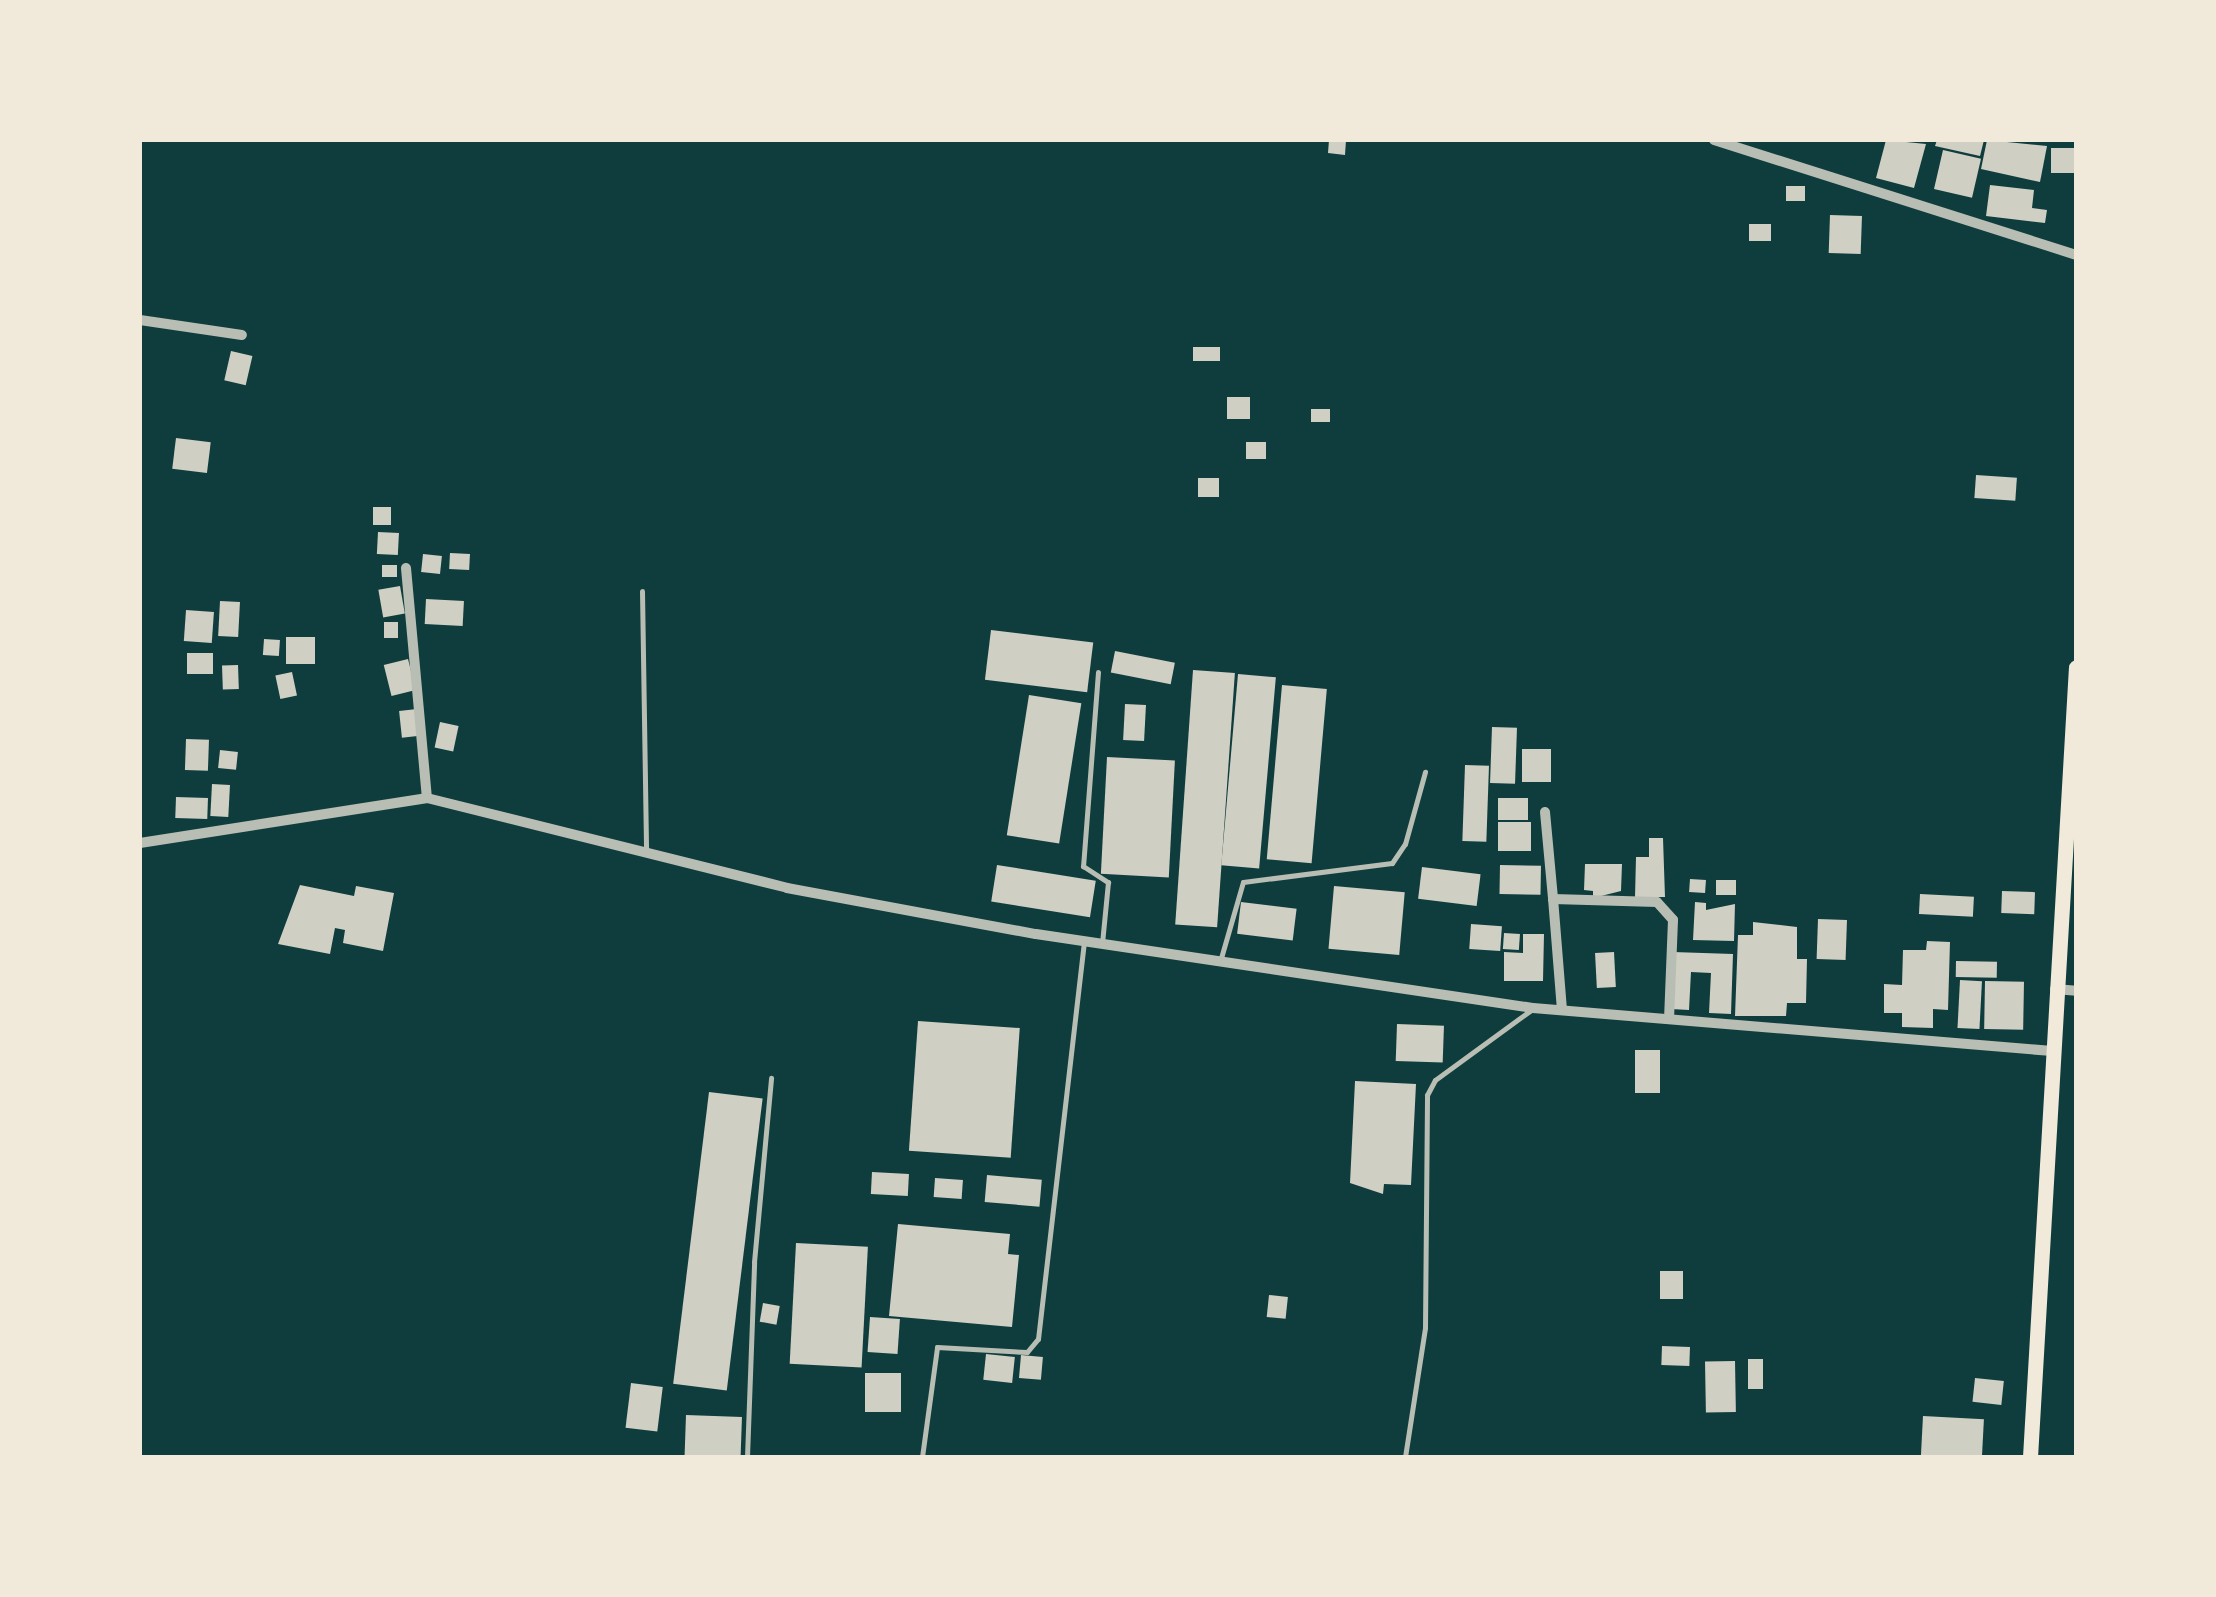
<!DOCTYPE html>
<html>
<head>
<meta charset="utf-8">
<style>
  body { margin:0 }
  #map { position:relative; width:2216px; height:1597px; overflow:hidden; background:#0f3d3e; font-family:"IBM Plex Serif",serif }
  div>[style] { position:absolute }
  .building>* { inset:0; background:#cfcfc3; transform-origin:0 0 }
  .service>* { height:5px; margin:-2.5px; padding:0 2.5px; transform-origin:2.5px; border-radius:2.5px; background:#b8beb3 }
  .minor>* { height:10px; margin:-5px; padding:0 5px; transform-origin:5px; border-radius:5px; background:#b8beb3 }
  .primary>* { height:15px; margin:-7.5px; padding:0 7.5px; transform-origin:7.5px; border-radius:7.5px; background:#f1e9da }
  span { translate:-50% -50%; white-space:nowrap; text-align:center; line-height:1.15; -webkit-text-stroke:8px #f1e9da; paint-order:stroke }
  .frame { position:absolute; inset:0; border:142px solid #f1e9da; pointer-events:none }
</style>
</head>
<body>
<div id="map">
  <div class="building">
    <i style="clip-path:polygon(1329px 140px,1346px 140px,1345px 155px,1328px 153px)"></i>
    <i style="clip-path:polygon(1886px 140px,1926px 144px,1914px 188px,1876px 178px)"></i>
    <i style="clip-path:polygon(1937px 140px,1984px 140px,1980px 156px,1935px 146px)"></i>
    <i style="clip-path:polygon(1987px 140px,2047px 146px,2040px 182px,1981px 169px)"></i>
    <i style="left:2051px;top:148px;width:25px;height:25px"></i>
    <i style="left:1943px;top:150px;width:39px;height:40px;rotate:13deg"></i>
    <i style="clip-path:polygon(1990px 185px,2034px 190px,2032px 208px,2047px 210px,2045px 223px,1986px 216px)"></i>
    <i style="left:1786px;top:186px;width:19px;height:15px"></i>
    <i style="left:1830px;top:215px;width:32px;height:38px;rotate:2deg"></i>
    <i style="left:1749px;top:224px;width:22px;height:17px"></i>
    <i style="left:1193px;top:347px;width:27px;height:14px"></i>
    <i style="left:231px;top:351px;width:22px;height:30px;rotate:13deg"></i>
    <i style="left:1227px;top:397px;width:23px;height:22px"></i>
    <i style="left:1311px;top:409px;width:19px;height:13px"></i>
    <i style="left:176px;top:438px;width:35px;height:31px;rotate:7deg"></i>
    <i style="left:1246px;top:442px;width:20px;height:17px"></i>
    <i style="left:1976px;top:475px;width:41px;height:23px;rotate:4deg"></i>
    <i style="left:1198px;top:478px;width:21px;height:19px"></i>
    <i style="left:373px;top:507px;width:18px;height:18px"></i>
    <i style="left:378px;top:532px;width:21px;height:22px;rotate:3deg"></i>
    <i style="left:450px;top:553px;width:20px;height:16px;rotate:3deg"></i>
    <i style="left:423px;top:554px;width:19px;height:18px;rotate:6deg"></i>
    <i style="left:382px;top:565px;width:15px;height:12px"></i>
    <i style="left:400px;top:586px;width:28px;height:22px;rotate:80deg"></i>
    <i style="left:426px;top:599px;width:38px;height:25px;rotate:3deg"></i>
    <i style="left:220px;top:601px;width:20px;height:35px;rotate:3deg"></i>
    <i style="left:186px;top:610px;width:28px;height:31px;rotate:4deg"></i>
    <i style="left:384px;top:622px;width:14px;height:16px"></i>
    <i style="left:991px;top:630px;width:103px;height:50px;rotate:7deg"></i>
    <i style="left:286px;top:637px;width:29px;height:27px"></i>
    <i style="left:264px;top:639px;width:16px;height:16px;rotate:4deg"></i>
    <i style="left:1115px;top:651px;width:61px;height:22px;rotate:11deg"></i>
    <i style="left:213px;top:653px;width:21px;height:26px;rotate:90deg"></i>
    <i style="left:408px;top:659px;width:32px;height:25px;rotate:76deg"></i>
    <i style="left:238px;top:665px;width:24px;height:16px;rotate:88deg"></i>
    <i style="left:1193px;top:670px;width:42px;height:255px;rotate:4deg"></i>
    <i style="left:292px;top:672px;width:24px;height:17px;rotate:78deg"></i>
    <i style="left:1238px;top:674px;width:38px;height:192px;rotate:5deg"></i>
    <i style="left:1282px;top:685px;width:45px;height:175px;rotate:5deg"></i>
    <i style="left:1029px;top:695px;width:53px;height:142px;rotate:9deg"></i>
    <i style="left:1125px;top:704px;width:21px;height:36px;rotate:3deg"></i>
    <i style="left:417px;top:709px;width:27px;height:18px;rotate:84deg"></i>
    <i style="left:440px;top:722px;width:19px;height:26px;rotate:12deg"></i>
    <i style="left:1492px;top:727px;width:25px;height:56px;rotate:2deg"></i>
    <i style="left:186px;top:739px;width:23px;height:31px;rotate:2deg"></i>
    <i style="left:1522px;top:749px;width:29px;height:33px"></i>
    <i style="left:220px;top:750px;width:18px;height:18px;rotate:6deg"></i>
    <i style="left:1107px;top:757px;width:68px;height:117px;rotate:3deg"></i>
    <i style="left:1465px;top:765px;width:24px;height:76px;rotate:2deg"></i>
    <i style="left:212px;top:784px;width:18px;height:32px;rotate:3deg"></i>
    <i style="left:176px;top:797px;width:32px;height:21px;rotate:2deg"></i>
    <i style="left:1498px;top:798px;width:30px;height:22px"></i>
    <i style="left:1498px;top:822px;width:33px;height:29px"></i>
    <i style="clip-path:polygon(1649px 838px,1663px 838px,1665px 897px,1635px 897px,1636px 857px,1649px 857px)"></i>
    <i style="clip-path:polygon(1585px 864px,1622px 864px,1621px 891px,1593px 898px,1593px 891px,1584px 890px)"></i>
    <i style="left:997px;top:865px;width:100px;height:37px;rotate:9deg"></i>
    <i style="left:1500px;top:865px;width:41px;height:29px;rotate:1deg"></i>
    <i style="left:1422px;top:867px;width:59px;height:32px;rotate:7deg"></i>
    <i style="left:1690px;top:879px;width:16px;height:13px;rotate:4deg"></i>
    <i style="left:1716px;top:880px;width:20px;height:15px"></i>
    <i style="clip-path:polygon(300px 885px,354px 896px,356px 886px,394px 893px,383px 951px,343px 943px,345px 930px,335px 928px,330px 954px,278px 944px)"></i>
    <i style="left:1334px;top:886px;width:71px;height:63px;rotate:5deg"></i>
    <i style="left:2002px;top:891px;width:33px;height:22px;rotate:2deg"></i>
    <i style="left:1920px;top:894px;width:54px;height:20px;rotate:3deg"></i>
    <i style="left:1241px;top:902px;width:56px;height:32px;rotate:7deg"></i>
    <i style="clip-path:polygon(1695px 902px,1706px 903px,1706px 910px,1735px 904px,1734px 941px,1693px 940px)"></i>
    <i style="left:1818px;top:919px;width:29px;height:40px;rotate:2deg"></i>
    <i style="clip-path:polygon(1753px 922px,1797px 927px,1797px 959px,1807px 959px,1806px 1003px,1787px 1003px,1786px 1016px,1735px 1016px,1738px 935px,1753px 935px)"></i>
    <i style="left:1471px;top:924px;width:31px;height:25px;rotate:4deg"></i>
    <i style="left:1504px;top:933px;width:16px;height:16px;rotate:4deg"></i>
    <i style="clip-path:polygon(1523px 934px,1544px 934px,1543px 981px,1504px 981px,1504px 952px,1523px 953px)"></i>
    <i style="clip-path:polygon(1927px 941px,1950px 942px,1948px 1010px,1933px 1009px,1933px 1028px,1902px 1027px,1902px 1013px,1884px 1013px,1884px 984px,1902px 985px,1903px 950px,1926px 950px)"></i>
    <i style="left:1614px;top:952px;width:35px;height:19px;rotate:87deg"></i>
    <i style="clip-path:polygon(1673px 952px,1733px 954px,1731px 1014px,1709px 1013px,1711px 973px,1691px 972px,1689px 1010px,1671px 1009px)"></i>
    <i style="left:1956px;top:961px;width:41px;height:16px;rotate:1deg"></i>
    <i style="left:1960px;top:980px;width:22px;height:48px;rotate:3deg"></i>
    <i style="left:1985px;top:981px;width:39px;height:48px;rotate:1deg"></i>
    <i style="left:918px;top:1021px;width:102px;height:130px;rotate:4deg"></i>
    <i style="left:1397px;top:1024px;width:47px;height:37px;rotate:2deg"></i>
    <i style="left:1635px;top:1050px;width:25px;height:43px"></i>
    <i style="clip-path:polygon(1355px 1081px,1416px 1084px,1411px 1185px,1384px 1184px,1383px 1194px,1350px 1183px)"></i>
    <i style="left:709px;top:1092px;width:54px;height:294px;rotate:7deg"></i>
    <i style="left:872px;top:1172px;width:37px;height:22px;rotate:3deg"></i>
    <i style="left:987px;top:1175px;width:55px;height:27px;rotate:5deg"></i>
    <i style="left:935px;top:1178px;width:28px;height:19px;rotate:4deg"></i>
    <i style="clip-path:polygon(898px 1224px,1010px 1234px,1008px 1254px,1019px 1255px,1012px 1327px,889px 1316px)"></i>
    <i style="left:796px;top:1243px;width:72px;height:121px;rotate:3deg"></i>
    <i style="left:1660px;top:1271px;width:23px;height:28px"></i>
    <i style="left:1269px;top:1295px;width:19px;height:22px;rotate:6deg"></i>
    <i style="left:763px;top:1303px;width:17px;height:19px;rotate:10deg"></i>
    <i style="left:870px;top:1317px;width:30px;height:35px;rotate:4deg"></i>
    <i style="left:1662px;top:1346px;width:28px;height:19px;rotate:2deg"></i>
    <i style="left:986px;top:1354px;width:29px;height:26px;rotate:6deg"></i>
    <i style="left:1021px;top:1355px;width:22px;height:23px;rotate:5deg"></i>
    <i style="left:1748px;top:1359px;width:15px;height:30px"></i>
    <i style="left:1735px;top:1361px;width:51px;height:30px;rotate:89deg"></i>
    <i style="left:865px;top:1373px;width:36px;height:39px"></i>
    <i style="left:1975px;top:1378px;width:29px;height:24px;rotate:6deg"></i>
    <i style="left:631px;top:1383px;width:32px;height:45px;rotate:7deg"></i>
    <i style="left:686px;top:1415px;width:56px;height:42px;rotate:2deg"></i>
    <i style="left:1923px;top:1416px;width:61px;height:41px;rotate:3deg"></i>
  </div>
  <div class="service">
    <i style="left:642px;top:591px;width:259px;rotate:89.1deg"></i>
    <i style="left:1098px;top:672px;width:195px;rotate:94.4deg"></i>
    <i style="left:1083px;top:866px;width:30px;rotate:33deg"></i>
    <i style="left:1108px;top:882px;width:61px;rotate:95.6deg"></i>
    <i style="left:1221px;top:958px;width:79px;rotate:-73.9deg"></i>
    <i style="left:1243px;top:882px;width:150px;rotate:-7.3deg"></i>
    <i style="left:1392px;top:863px;width:23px;rotate:-56deg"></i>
    <i style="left:1405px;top:844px;width:75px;rotate:-74.5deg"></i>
    <i style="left:747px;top:1457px;width:195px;rotate:-87.9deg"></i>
    <i style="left:754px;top:1262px;width:185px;rotate:-84.7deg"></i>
    <i style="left:922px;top:1457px;width:111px;rotate:-82.2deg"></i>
    <i style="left:937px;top:1347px;width:90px;rotate:3.2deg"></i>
    <i style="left:1027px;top:1352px;width:17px;rotate:-50deg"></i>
    <i style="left:1038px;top:1339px;width:401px;rotate:-83.4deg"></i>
    <i style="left:1405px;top:1457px;width:131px;rotate:-81.2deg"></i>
    <i style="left:1425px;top:1328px;width:233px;rotate:-89.5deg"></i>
    <i style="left:1427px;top:1095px;width:17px;rotate:-62deg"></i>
    <i style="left:1435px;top:1080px;width:119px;rotate:-36.1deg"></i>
  </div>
  <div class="minor">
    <i style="left:1714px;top:140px;width:380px;rotate:17.6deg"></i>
    <i style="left:140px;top:320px;width:103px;rotate:8.4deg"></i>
    <i style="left:406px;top:568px;width:231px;rotate:84.8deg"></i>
    <i style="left:1545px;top:812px;width:87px;rotate:84.7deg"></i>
    <i style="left:140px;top:843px;width:291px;rotate:-8.9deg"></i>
    <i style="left:427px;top:798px;width:371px;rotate:14deg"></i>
    <i style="left:787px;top:888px;width:253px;rotate:10.5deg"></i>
    <i style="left:1036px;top:934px;width:502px;rotate:8.47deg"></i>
    <i style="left:1533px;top:1008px;width:521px;rotate:4.74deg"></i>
    <i style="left:2055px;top:989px;width:21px;rotate:5deg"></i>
    <i style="left:1562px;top:1010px;width:111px;rotate:-94.6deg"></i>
    <i style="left:1553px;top:899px;width:104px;rotate:1.7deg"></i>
    <i style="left:1657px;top:902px;width:24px;rotate:48deg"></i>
    <i style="left:1673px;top:920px;width:98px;rotate:92.3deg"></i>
  </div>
  <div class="primary">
    <i style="left:2030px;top:1457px;width:791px;rotate:-86.67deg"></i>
  </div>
  <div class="frame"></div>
</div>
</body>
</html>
